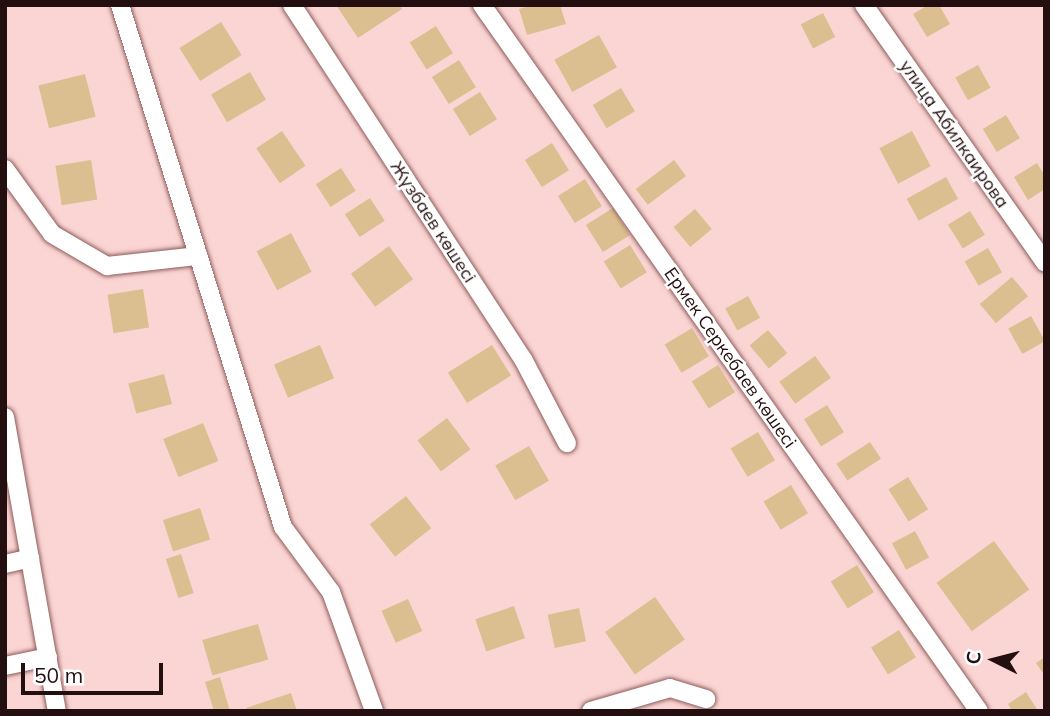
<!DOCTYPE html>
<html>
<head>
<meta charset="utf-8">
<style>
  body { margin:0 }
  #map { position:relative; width:1050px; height:716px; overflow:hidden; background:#fad5d4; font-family:Mulish,sans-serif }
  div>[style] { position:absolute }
  .building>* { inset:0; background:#dcbf90; transform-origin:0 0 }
  .roads { filter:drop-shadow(0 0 2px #8f5b5a) drop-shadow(0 0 2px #8f5b5a) }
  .minor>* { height:18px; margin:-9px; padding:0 9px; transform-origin:9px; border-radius:9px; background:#fff }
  span { translate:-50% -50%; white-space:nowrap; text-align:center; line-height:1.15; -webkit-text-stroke:5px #fff; paint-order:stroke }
  .street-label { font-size:18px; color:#240f10 }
  .frame { position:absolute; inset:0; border:7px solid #240f10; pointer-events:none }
  .north { position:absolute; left:959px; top:625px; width:70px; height:70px; -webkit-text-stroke:5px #fff; paint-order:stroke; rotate:276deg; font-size:19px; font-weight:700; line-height:28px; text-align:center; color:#240f10 }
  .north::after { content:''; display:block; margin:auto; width:24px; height:32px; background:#240f10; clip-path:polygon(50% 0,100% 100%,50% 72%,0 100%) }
  .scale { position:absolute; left:21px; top:663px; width:142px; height:32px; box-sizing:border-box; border:4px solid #240f10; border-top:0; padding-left:9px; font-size:21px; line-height:24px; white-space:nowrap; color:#240f10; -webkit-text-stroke:5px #fff; paint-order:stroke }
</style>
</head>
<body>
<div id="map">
  <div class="building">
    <i style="clip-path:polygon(336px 5px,399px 5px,402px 9px,358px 38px)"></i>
    <i style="clip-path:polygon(533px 5px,560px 5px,566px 24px,527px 35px,519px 9px)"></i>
    <i style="clip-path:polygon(928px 5px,939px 5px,950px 24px,927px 37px,913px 14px)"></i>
    <i style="left:823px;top:13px;width:27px;height:25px;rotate:63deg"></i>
    <i style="left:221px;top:22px;width:39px;height:49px;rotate:58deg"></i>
    <i style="left:436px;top:26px;width:32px;height:31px;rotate:58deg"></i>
    <i style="left:599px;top:35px;width:37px;height:51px;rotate:61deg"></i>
    <i style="left:459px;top:60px;width:32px;height:32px;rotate:58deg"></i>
    <i style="left:978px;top:65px;width:26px;height:26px;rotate:61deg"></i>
    <i style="left:250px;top:72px;width:32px;height:45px;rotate:60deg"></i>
    <i style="left:85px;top:74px;width:44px;height:48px;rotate:76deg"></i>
    <i style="left:621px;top:88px;width:27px;height:33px;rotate:59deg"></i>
    <i style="left:480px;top:92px;width:32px;height:32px;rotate:58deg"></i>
    <i style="left:1006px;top:115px;width:27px;height:27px;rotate:59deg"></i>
    <i style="left:282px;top:131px;width:42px;height:31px;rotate:56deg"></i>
    <i style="left:912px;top:131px;width:40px;height:37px;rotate:62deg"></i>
    <i style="left:552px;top:143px;width:32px;height:32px;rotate:58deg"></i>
    <i style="left:91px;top:160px;width:40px;height:36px;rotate:81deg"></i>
    <i style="left:674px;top:160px;width:20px;height:48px;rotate:53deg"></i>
    <i style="clip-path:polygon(1037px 163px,1045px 176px,1045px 189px,1028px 200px,1014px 177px)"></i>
    <i style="left:341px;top:168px;width:27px;height:30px;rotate:57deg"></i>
    <i style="left:946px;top:177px;width:25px;height:45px;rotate:61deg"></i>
    <i style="left:585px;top:179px;width:32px;height:32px;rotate:58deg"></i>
    <i style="left:370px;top:198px;width:27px;height:30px;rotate:57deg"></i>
    <i style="left:613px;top:208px;width:32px;height:32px;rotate:58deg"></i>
    <i style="left:695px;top:209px;width:26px;height:28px;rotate:50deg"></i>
    <i style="left:970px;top:211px;width:28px;height:26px;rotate:58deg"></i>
    <i style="left:291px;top:233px;width:44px;height:39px;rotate:62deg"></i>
    <i style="left:630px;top:245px;width:32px;height:31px;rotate:58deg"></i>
    <i style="left:389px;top:246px;width:41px;height:47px;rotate:54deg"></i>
    <i style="left:988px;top:248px;width:28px;height:27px;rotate:60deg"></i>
    <i style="left:1012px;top:277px;width:25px;height:42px;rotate:50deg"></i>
    <i style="left:143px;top:289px;width:39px;height:36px;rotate:81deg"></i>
    <i style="left:748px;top:296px;width:25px;height:26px;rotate:61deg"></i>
    <i style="left:1031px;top:316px;width:29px;height:26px;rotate:61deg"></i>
    <i style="left:692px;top:328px;width:33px;height:32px;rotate:59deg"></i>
    <i style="left:768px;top:330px;width:30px;height:24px;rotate:50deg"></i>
    <i style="left:320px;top:345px;width:36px;height:50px;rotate:67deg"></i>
    <i style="left:492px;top:345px;width:36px;height:52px;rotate:58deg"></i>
    <i style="left:815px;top:356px;width:27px;height:44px;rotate:54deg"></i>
    <i style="left:718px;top:365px;width:32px;height:31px;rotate:58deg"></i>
    <i style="left:164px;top:374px;width:31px;height:37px;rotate:75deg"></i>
    <i style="left:827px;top:405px;width:32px;height:27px;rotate:58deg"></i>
    <i style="left:447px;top:418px;width:39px;height:37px;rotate:53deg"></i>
    <i style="left:203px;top:423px;width:41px;height:43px;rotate:68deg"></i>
    <i style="left:758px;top:432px;width:33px;height:32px;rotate:59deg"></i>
    <i style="left:870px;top:442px;width:20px;height:40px;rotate:57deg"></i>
    <i style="left:529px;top:446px;width:40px;height:39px;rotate:60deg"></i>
    <i style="left:908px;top:477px;width:38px;height:23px;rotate:58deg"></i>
    <i style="left:791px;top:485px;width:33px;height:32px;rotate:59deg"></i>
    <i style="left:406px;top:496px;width:41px;height:46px;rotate:52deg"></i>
    <i style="left:200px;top:508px;width:33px;height:39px;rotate:72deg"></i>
    <i style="left:915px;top:531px;width:30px;height:26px;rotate:62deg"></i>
    <i style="left:994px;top:541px;width:60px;height:71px;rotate:54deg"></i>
    <i style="left:181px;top:554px;width:41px;height:16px;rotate:72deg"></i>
    <i style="left:857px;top:565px;width:32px;height:31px;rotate:58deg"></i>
    <i style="left:655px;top:597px;width:52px;height:61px;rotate:55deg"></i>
    <i style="left:408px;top:599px;width:35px;height:29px;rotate:66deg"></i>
    <i style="left:514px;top:606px;width:34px;height:41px;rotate:71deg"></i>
    <i style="left:579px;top:608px;width:34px;height:32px;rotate:78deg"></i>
    <i style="left:258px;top:624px;width:37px;height:58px;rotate:74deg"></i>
    <i style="left:899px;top:630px;width:32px;height:33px;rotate:58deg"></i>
    <i style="clip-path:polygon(1045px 657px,1045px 676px,1036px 663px)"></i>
    <i style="clip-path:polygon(220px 677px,230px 711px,214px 711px,205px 682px)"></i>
    <i style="clip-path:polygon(1026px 692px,1038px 711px,1012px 711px,1008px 704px)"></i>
    <i style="clip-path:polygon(291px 693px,297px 711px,247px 711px,246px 708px)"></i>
  </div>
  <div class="roads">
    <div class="minor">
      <i style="left:120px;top:5px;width:547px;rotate:72.66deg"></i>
      <i style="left:283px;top:527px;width:81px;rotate:53.6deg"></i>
      <i style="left:331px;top:592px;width:127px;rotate:70.1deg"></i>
      <i style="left:292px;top:5px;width:423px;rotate:56.9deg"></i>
      <i style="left:523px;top:359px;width:95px;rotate:62.4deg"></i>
      <i style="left:482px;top:5px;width:863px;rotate:54.86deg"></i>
      <i style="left:864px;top:5px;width:315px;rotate:54.9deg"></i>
      <i style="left:5px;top:169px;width:80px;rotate:54.1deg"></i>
      <i style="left:52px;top:234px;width:64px;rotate:30.2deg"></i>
      <i style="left:107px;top:266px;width:92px;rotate:-6.3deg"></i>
      <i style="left:5px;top:417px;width:299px;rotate:80deg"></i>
      <i style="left:5px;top:564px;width:26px;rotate:-13deg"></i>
      <i style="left:5px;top:666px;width:44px;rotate:-11.8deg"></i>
      <i style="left:591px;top:711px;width:82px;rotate:-16.2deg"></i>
      <i style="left:670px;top:688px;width:38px;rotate:17deg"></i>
    </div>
  </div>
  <div class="street-label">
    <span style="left:954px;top:134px;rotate:55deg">улица Абилкаирова</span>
    <span style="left:433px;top:222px;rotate:57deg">Жүзбаев көшесі</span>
    <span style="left:730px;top:358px;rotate:55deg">Ермек Серкебаев көшесі</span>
  </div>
  <div class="frame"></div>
  <div class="north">С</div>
  <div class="scale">50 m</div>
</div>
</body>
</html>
